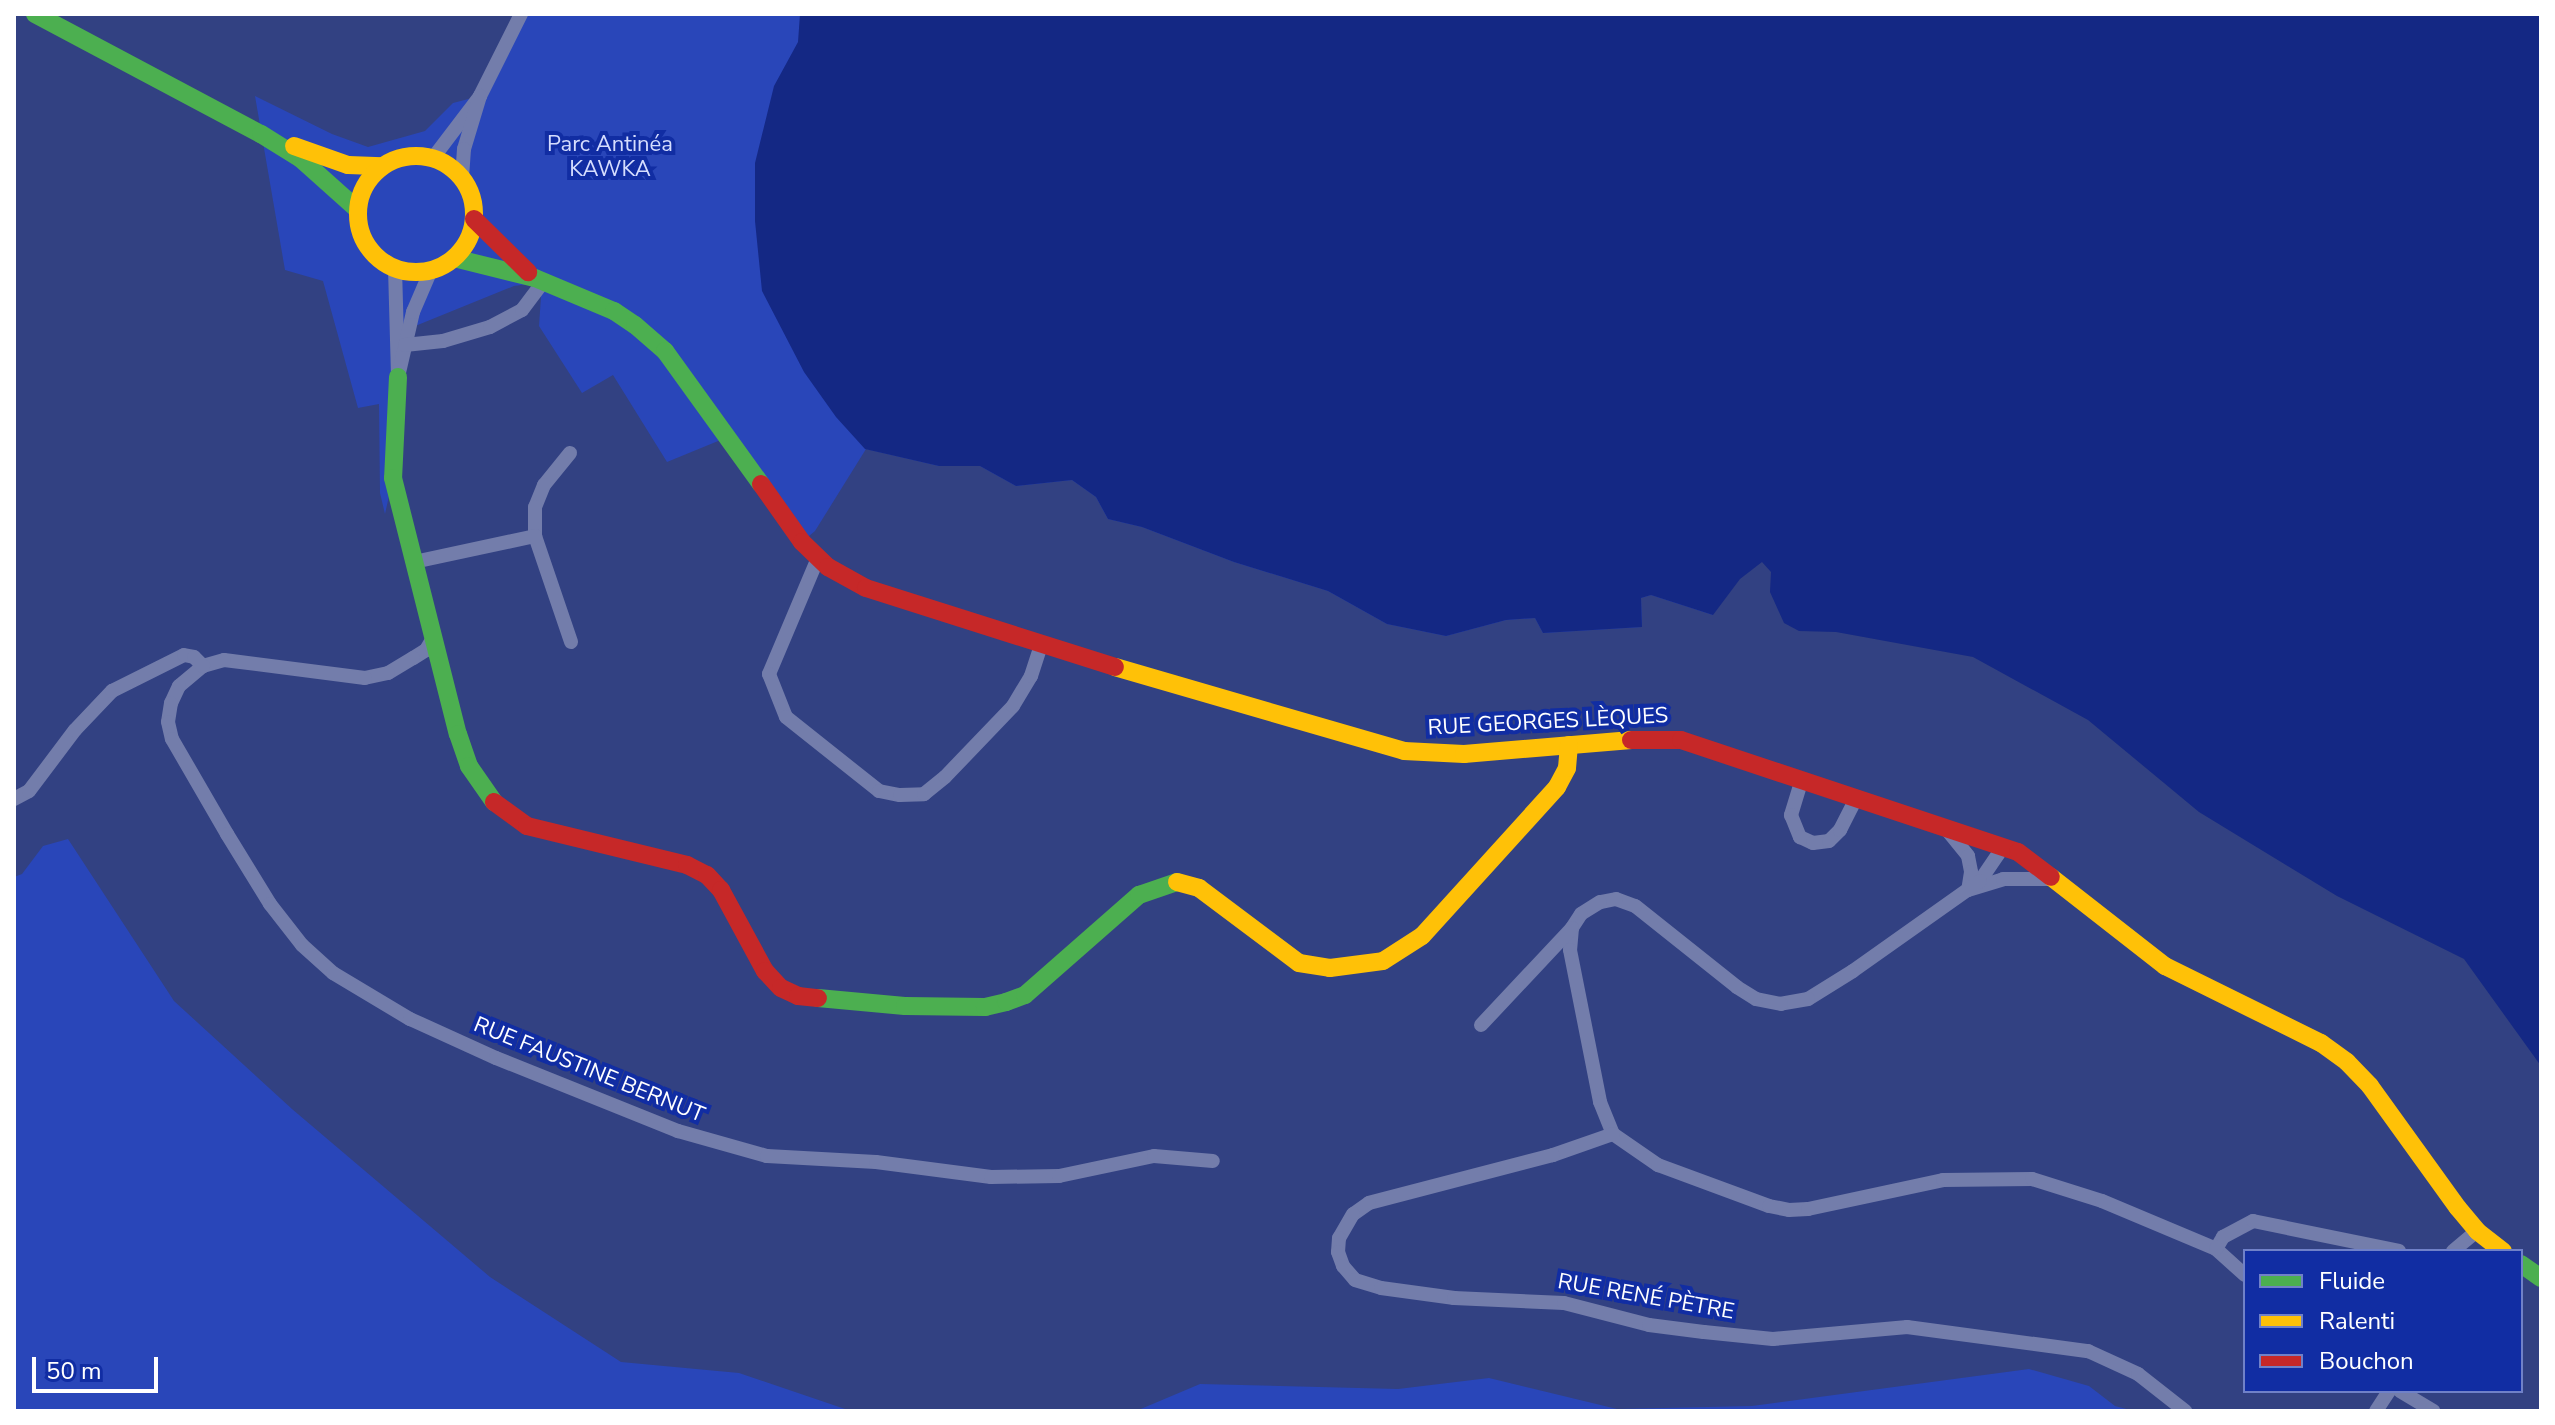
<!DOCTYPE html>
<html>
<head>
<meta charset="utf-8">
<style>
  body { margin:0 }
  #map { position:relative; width:2555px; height:1425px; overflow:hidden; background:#324182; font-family:"Nunito Sans",sans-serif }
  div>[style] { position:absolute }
  .green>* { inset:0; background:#2946b9 }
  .water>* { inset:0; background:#142884 }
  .street>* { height:14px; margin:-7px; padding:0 7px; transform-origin:7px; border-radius:7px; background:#737dab }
  .fast>* { height:18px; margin:-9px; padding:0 9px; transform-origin:9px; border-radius:9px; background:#4caf50 }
  .slow>* { height:18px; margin:-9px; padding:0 9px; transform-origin:9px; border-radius:9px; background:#ffc107 }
  .slow>.ring { margin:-9px; padding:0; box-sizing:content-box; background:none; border:18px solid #ffc107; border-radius:50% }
  .jam>* { height:18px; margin:-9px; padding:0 9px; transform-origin:9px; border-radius:9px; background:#c62828 }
  span { translate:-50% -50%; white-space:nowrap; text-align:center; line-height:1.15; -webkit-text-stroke:8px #112da3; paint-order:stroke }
  .park-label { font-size:22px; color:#d5ddfe }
  .street-label { font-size:22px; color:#fff }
  .frame { position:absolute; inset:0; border:16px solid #fff; pointer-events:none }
  .legend { position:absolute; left:2243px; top:1249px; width:280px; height:144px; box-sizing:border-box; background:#112da3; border:2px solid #7081c8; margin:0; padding:10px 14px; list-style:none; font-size:24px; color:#fff }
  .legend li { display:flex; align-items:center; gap:16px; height:40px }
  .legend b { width:40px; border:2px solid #7081c8 }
  .scale { position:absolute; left:32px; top:1357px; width:126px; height:36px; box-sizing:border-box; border:4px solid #fff; border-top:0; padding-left:10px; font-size:24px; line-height:28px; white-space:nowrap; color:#fff; -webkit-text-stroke:6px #112da3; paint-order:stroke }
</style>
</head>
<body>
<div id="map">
  <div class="green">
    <i style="clip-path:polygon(521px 14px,907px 14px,1657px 562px,1713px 615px,1651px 595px,1641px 598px,1642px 627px,1543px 633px,1535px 618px,1506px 620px,1446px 636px,1387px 624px,1328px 591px,1234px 562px,1142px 527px,1108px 519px,1096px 497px,1072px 480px,1016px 486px,980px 466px,939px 466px,866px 449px,815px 531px,802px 542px,723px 439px,667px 462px,613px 375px,582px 393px,539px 326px,542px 282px,514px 286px,398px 333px,393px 478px,385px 514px,380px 493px,379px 404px,358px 408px,323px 281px,285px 270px,255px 96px,332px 134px,368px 147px,425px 131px,453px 103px,480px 96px)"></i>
    <i style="clip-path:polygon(68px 839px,174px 1001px,292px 1109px,490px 1277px,621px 1362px,739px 1373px,851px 1411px,14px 1411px,14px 877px,22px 874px,43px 846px)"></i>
    <i style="clip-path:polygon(2029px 1369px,2089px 1386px,2115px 1406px,2134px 1411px,1136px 1411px,1200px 1384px,1398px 1389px,1489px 1378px,1617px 1409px,1752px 1406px)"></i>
  </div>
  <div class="water">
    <i style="clip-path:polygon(800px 14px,2541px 14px,2541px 1066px,2464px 959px,2337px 896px,2199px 812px,2088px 720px,1973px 657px,1836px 632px,1799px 631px,1784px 623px,1770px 592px,1771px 572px,1762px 562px,1740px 579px,1713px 615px,1651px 595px,1641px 598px,1642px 627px,1543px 633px,1535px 618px,1506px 620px,1446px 636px,1387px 624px,1328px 591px,1234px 562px,1142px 527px,1108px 519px,1096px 497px,1072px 480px,1016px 486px,980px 466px,939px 466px,865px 449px,836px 417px,804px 372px,762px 291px,755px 221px,755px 163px,774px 86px,798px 42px)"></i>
  </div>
  <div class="street">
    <i style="left:480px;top:96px;width:92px;rotate:-63.4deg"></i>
    <i style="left:433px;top:158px;width:78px;rotate:-52.8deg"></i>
    <i style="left:480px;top:96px;width:55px;rotate:106.8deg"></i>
    <i style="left:464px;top:149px;width:29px;rotate:94deg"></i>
    <i style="left:395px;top:268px;width:109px;rotate:88.4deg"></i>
    <i style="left:398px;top:377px;width:67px;rotate:-77deg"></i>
    <i style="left:413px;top:312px;width:46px;rotate:-66.8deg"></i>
    <i style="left:405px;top:345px;width:38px;rotate:-6deg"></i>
    <i style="left:443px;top:341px;width:49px;rotate:-16.6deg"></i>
    <i style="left:490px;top:327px;width:36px;rotate:-28deg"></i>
    <i style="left:522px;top:310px;width:35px;rotate:-53deg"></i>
    <i style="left:570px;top:453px;width:41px;rotate:129.1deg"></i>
    <i style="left:544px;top:485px;width:24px;rotate:112deg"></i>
    <i style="left:535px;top:507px;width:29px;rotate:90deg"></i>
    <i style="left:535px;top:536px;width:112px;rotate:71.2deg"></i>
    <i style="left:818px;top:558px;width:126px;rotate:112.9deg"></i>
    <i style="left:769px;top:674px;width:46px;rotate:68.4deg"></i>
    <i style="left:786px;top:717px;width:119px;rotate:38.5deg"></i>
    <i style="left:879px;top:791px;width:21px;rotate:11deg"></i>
    <i style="left:900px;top:795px;width:24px;rotate:-2deg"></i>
    <i style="left:924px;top:794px;width:27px;rotate:-39deg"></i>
    <i style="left:945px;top:777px;width:98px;rotate:-46.2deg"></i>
    <i style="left:1013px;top:706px;width:35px;rotate:-59deg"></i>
    <i style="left:1031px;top:676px;width:35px;rotate:-72deg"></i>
    <i style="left:414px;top:562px;width:124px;rotate:-12.1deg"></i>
    <i style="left:433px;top:638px;width:14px;rotate:120deg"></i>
    <i style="left:426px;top:650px;width:15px;rotate:148deg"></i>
    <i style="left:413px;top:658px;width:29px;rotate:149deg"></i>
    <i style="left:388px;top:673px;width:24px;rotate:168deg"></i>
    <i style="left:365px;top:678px;width:142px;rotate:-172.7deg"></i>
    <i style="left:224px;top:660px;width:22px;rotate:164deg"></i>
    <i style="left:203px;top:666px;width:31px;rotate:140deg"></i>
    <i style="left:179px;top:686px;width:19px;rotate:115deg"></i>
    <i style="left:171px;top:703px;width:19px;rotate:99deg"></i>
    <i style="left:168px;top:722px;width:17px;rotate:77deg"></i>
    <i style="left:172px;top:739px;width:110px;rotate:59.9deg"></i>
    <i style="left:227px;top:834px;width:82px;rotate:58.4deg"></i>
    <i style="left:270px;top:904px;width:52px;rotate:52deg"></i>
    <i style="left:302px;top:945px;width:42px;rotate:42.1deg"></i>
    <i style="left:333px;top:973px;width:90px;rotate:30.9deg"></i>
    <i style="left:410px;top:1019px;width:94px;rotate:24.4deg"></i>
    <i style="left:496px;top:1058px;width:196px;rotate:21.9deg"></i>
    <i style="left:678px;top:1131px;width:92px;rotate:15.7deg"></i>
    <i style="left:767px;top:1156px;width:109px;rotate:3.2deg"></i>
    <i style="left:876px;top:1162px;width:116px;rotate:7.4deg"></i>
    <i style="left:991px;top:1177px;width:68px;rotate:-0.8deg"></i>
    <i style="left:1059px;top:1176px;width:97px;rotate:-11.9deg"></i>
    <i style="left:1154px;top:1156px;width:59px;rotate:4.8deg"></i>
    <i style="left:1802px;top:779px;width:38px;rotate:107deg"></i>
    <i style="left:1791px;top:815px;width:24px;rotate:68deg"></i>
    <i style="left:1800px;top:837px;width:14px;rotate:25deg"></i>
    <i style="left:1813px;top:843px;width:16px;rotate:-7deg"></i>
    <i style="left:1829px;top:841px;width:16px;rotate:-45deg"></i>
    <i style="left:1840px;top:830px;width:36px;rotate:-63deg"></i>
    <i style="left:14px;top:799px;width:17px;rotate:-28deg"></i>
    <i style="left:29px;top:791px;width:76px;rotate:-53deg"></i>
    <i style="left:75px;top:730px;width:54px;rotate:-46.5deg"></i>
    <i style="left:112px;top:691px;width:80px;rotate:-26.6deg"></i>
    <i style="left:184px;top:655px;width:10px;rotate:11deg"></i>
    <i style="left:194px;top:657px;width:13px;rotate:45deg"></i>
    <i style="left:1948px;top:831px;width:32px;rotate:51deg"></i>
    <i style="left:1968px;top:856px;width:16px;rotate:79deg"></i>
    <i style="left:1971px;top:872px;width:18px;rotate:99deg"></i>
    <i style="left:1968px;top:890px;width:37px;rotate:-17deg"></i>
    <i style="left:2003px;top:879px;width:48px"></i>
    <i style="left:2003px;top:847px;width:41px;rotate:124.1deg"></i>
    <i style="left:1980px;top:881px;width:156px;rotate:144.7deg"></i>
    <i style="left:1853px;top:971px;width:53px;rotate:148.1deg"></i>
    <i style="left:1808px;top:999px;width:27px;rotate:170deg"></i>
    <i style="left:1781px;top:1004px;width:25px;rotate:-169deg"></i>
    <i style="left:1756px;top:999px;width:22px;rotate:-148deg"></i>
    <i style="left:1737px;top:987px;width:130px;rotate:-141.5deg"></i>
    <i style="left:1635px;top:906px;width:20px;rotate:-160deg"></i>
    <i style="left:1616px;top:899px;width:16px;rotate:169deg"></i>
    <i style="left:1600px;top:902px;width:22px;rotate:148deg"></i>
    <i style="left:1581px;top:914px;width:17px;rotate:123deg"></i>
    <i style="left:1572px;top:928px;width:22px;rotate:95deg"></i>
    <i style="left:1570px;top:950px;width:155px;rotate:78.8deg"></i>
    <i style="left:1600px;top:1102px;width:35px;rotate:68deg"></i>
    <i style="left:1613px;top:1134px;width:55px;rotate:34.6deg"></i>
    <i style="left:1658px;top:1165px;width:118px;rotate:20.3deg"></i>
    <i style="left:1769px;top:1206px;width:20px;rotate:11deg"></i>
    <i style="left:1789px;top:1210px;width:19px;rotate:-3deg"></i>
    <i style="left:1808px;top:1209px;width:138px;rotate:-12.1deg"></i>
    <i style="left:1943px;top:1180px;width:89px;rotate:-0.6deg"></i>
    <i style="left:2032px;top:1179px;width:73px;rotate:17.4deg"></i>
    <i style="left:2102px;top:1201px;width:124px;rotate:22.8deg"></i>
    <i style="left:2216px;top:1249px;width:39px;rotate:42deg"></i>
    <i style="left:1481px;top:1025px;width:133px;rotate:-46.8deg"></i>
    <i style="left:1613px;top:1134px;width:64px;rotate:160.7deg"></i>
    <i style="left:1553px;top:1155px;width:190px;rotate:165.4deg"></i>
    <i style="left:1369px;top:1203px;width:19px;rotate:145deg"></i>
    <i style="left:1353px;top:1214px;width:28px;rotate:120deg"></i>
    <i style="left:1339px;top:1238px;width:14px;rotate:94deg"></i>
    <i style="left:1338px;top:1252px;width:15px;rotate:70deg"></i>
    <i style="left:1343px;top:1266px;width:18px;rotate:49deg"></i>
    <i style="left:1355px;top:1280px;width:27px;rotate:17deg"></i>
    <i style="left:1381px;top:1288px;width:74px;rotate:7.8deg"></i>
    <i style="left:1454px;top:1298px;width:110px;rotate:2.6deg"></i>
    <i style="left:1564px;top:1303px;width:88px;rotate:14.5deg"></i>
    <i style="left:1649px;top:1325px;width:55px;rotate:7.3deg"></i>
    <i style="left:1704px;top:1332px;width:69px;rotate:5.8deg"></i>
    <i style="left:1773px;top:1339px;width:135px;rotate:-5.1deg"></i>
    <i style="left:1907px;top:1327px;width:183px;rotate:7.6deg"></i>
    <i style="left:2088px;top:1351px;width:55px;rotate:24.7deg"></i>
    <i style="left:2138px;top:1374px;width:60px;rotate:38.2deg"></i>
    <i style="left:2216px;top:1249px;width:14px;rotate:-60deg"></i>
    <i style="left:2223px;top:1237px;width:34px;rotate:-28deg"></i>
    <i style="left:2253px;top:1221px;width:149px;rotate:11.6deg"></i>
    <i style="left:2453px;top:1251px;width:31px;rotate:-40deg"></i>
    <i style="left:2400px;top:1391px;width:39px;rotate:31deg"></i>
    <i style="left:2376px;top:1411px;width:24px;rotate:-57deg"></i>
  </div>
  <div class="fast">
    <i style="left:35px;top:14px;width:256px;rotate:28deg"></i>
    <i style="left:261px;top:134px;width:47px;rotate:32deg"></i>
    <i style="left:301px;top:159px;width:75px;rotate:41.8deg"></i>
    <i style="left:454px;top:258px;width:83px;rotate:13.9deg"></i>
    <i style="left:535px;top:278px;width:86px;rotate:22.7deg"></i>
    <i style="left:614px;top:311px;width:25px;rotate:34deg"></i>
    <i style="left:635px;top:325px;width:40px;rotate:41deg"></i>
    <i style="left:665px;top:351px;width:164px;rotate:54.2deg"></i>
    <i style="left:398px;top:377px;width:101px;rotate:92.8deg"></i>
    <i style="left:393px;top:478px;width:264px;rotate:75.8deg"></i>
    <i style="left:458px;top:734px;width:34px;rotate:71deg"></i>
    <i style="left:469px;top:766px;width:44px;rotate:55.2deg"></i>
    <i style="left:818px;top:998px;width:87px;rotate:5.3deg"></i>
    <i style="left:905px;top:1006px;width:80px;rotate:0.7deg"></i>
    <i style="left:985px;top:1007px;width:22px;rotate:-13deg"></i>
    <i style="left:1006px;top:1002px;width:20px;rotate:-20deg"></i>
    <i style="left:1025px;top:995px;width:152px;rotate:-41.3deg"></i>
    <i style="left:1139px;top:895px;width:40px;rotate:-18.9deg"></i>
    <i style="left:2521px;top:1264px;width:24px;rotate:35deg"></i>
  </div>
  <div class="slow">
    <i style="left:294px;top:146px;width:57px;rotate:19.4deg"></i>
    <i style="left:348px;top:165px;width:34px;rotate:2deg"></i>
    <i class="ring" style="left:358px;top:156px;width:98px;height:98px"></i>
    <i style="left:1115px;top:667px;width:301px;rotate:16.2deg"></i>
    <i style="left:1404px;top:751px;width:60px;rotate:2.9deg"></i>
    <i style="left:1464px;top:754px;width:168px;rotate:-4.8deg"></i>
    <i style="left:2051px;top:877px;width:145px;rotate:38deg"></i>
    <i style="left:2165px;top:966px;width:174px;rotate:26.3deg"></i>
    <i style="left:2321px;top:1043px;width:32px;rotate:36deg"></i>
    <i style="left:2347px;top:1062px;width:33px;rotate:46deg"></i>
    <i style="left:2370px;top:1086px;width:150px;rotate:54.2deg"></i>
    <i style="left:2458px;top:1208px;width:30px;rotate:50deg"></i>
    <i style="left:2477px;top:1231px;width:33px;rotate:38deg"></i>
    <i style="left:1177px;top:882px;width:23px;rotate:15deg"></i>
    <i style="left:1199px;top:888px;width:125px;rotate:36.9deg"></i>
    <i style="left:1299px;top:963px;width:31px;rotate:9deg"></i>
    <i style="left:1330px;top:968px;width:53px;rotate:-7.5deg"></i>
    <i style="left:1383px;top:961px;width:46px;rotate:-32.7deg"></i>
    <i style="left:1422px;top:936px;width:201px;rotate:-47.8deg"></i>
    <i style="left:1557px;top:787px;width:21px;rotate:-62deg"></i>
    <i style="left:1567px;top:768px;width:23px;rotate:-85deg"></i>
  </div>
  <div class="jam">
    <i style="left:474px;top:219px;width:76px;rotate:44.5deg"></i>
    <i style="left:761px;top:484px;width:71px;rotate:54.7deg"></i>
    <i style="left:802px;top:542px;width:36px;rotate:44deg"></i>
    <i style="left:828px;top:567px;width:43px;rotate:28.9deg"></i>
    <i style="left:866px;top:588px;width:261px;rotate:17.6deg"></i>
    <i style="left:1631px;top:740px;width:50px"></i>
    <i style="left:1681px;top:740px;width:355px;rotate:18.4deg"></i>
    <i style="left:2018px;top:852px;width:41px;rotate:37.1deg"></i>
    <i style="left:494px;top:802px;width:41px;rotate:36deg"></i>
    <i style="left:527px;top:826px;width:165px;rotate:13.7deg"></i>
    <i style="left:687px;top:865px;width:22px;rotate:27deg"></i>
    <i style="left:707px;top:875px;width:21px;rotate:47deg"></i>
    <i style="left:721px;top:890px;width:92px;rotate:61.5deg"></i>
    <i style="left:765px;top:971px;width:23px;rotate:47deg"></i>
    <i style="left:781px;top:988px;width:19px;rotate:25deg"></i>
    <i style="left:798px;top:996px;width:20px;rotate:6deg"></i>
  </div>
  <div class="park-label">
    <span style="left:610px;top:157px">Parc Antinéa<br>KAWKA</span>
  </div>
  <div class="street-label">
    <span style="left:1548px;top:722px;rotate:-3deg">RUE GEORGES LÈQUES</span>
    <span style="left:589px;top:1070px;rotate:22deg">RUE FAUSTINE BERNUT</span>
    <span style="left:1646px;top:1297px;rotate:10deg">RUE RENÉ PÈTRE</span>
  </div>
  <div class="frame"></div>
  <ul class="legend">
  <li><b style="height:10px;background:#4caf50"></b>Fluide</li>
  <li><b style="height:10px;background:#ffc107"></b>Ralenti</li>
  <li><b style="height:10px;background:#c62828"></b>Bouchon</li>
  </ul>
  <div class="scale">50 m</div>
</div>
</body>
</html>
